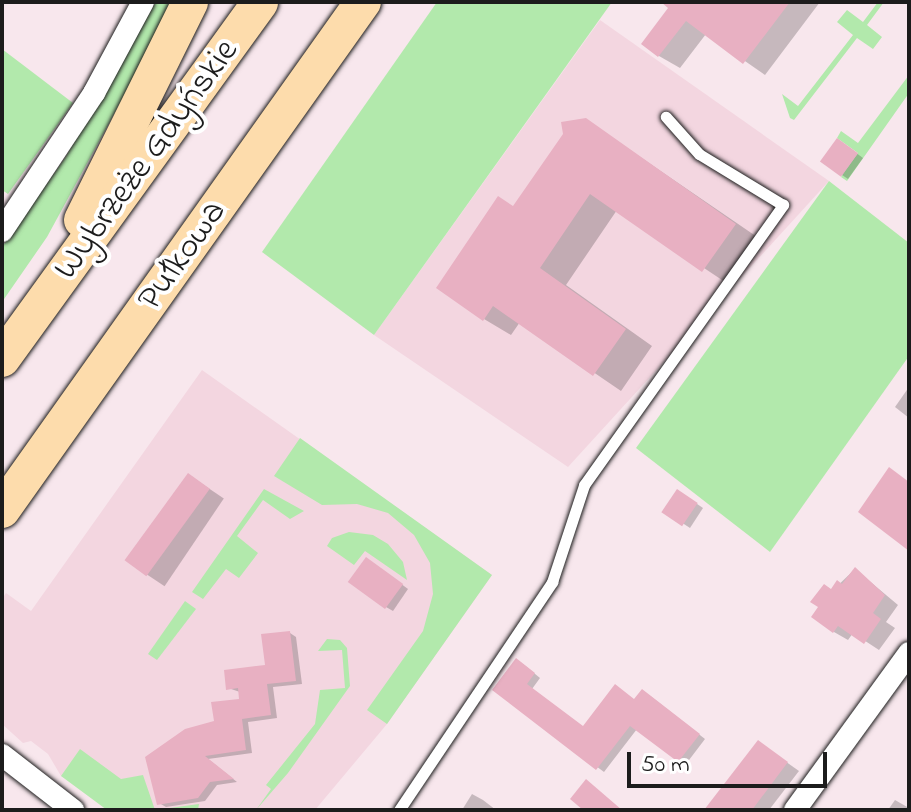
<!DOCTYPE html>
<html>
<head>
<meta charset="utf-8">
<style>
  body { margin:0 }
  #map { position:relative; width:911px; height:812px; overflow:hidden; background:#f8e7ed; font-family:"Indie Flower",sans-serif }
  div>[style] { position:absolute }
  .built>* { inset:0; background:#f3d6e0 }
  .green>* { inset:0; background:#b2e9ac }
  .shadow>* { inset:0; background:#0003; transform-origin:0 0 }
  .building>* { inset:0; background:#e8b0c2; transform-origin:0 0 }
  .roads { filter:drop-shadow(0 0 2px #1c1c1c) drop-shadow(0 0 2px #1c1c1c) }
  .service>* { height:11px; margin:-5.5px; padding:0 5.5px; transform-origin:5.5px; border-radius:5.5px; background:#fff }
  .minor>* { height:22px; margin:-11px; padding:0 11px; transform-origin:11px; border-radius:11px; background:#fff }
  .trunk>* { height:36px; margin:-18px; padding:0 18px; transform-origin:18px; border-radius:18px; background:#fddcac }
  span { translate:-50% -50%; white-space:nowrap; text-align:center; line-height:1.15; -webkit-text-stroke:8px #fff; paint-order:stroke }
  .street-label { font-size:36px; color:#1c1c1c }
  .frame { position:absolute; inset:0; border:4px solid #1c1c1c; pointer-events:none }
  .scale { position:absolute; left:627px; top:752px; width:200px; height:36px; box-sizing:border-box; border:4px solid #1c1c1c; border-top:0; padding-left:10px; font-size:24px; line-height:28px; white-space:nowrap; color:#1c1c1c; -webkit-text-stroke:6px #fff; paint-order:stroke }
</style>
</head>
<body>
<div id="map">
  <div class="built">
    <i style="clip-path:polygon(600px 20px,829px 181px,568px 467px,374px 335px)"></i>
    <i style="clip-path:polygon(202px 370px,492px 575px,387px 724px,315px 810px,127px 810px,61px 776px,48px 754px,31px 741px,23px 743px,2px 724px,2px 599px,6px 593px,31px 611px)"></i>
  </div>
  <div class="green">
    <i style="clip-path:polygon(156px 2px,175px 2px,47px 237px,2px 302px,2px 247px,65px 158px)"></i>
    <i style="clip-path:polygon(437px 2px,612px 2px,374px 335px,262px 252px)"></i>
    <i style="clip-path:polygon(878px 2px,884px 2px,867px 25px,882px 37px,873px 49px,857px 38px,794px 120px,790px 118px,782px 94px,798px 106px,853px 35px,837px 22px,847px 10px,863px 22px)"></i>
    <i style="clip-path:polygon(2px 49px,73px 103px,8px 194px,2px 190px)"></i>
    <i style="clip-path:polygon(909px 75px,909px 93px,847px 181px,841px 177px,858px 153px,837px 138px,841px 131px,858px 143px)"></i>
    <i style="clip-path:polygon(829px 181px,909px 243px,909px 356px,770px 552px,636px 448px)"></i>
    <i style="clip-path:polygon(300px 438px,492px 575px,387px 724px,367px 710px,423px 631px,433px 594px,430px 563px,414px 535px,388px 513px,357px 504px,322px 505px,274px 476px)"></i>
    <i style="clip-path:polygon(264px 489px,304px 511px,290px 519px,263px 500px,237px 536px,258px 553px,239px 578px,226px 569px,203px 599px,192px 592px)"></i>
    <i style="clip-path:polygon(349px 532px,373px 535px,388px 544px,403px 562px,407px 580px,365px 551px,354px 565px,327px 546px,332px 538px)"></i>
    <i style="clip-path:polygon(185px 601px,196px 609px,157px 660px,148px 654px)"></i>
    <i style="clip-path:polygon(327px 639px,340px 640px,347px 648px,350px 686px,288px 773px,256px 810px,271px 789px,266px 785px,315px 724px,320px 690px,345px 688px,342px 650px,318px 651px)"></i>
    <i style="clip-path:polygon(80px 749px,121px 779px,143px 775px,155px 810px,199px 804px,198px 810px,107px 810px,61px 776px)"></i>
  </div>
  <div class="shadow">
    <i style="clip-path:polygon(664px 2px,820px 2px,765px 75px,706px 34px,680px 68px,659px 56px,644px 44px,671px 7px)"></i>
    <i style="clip-path:polygon(586px 120px,763px 241px,731px 286px,617px 210px,566px 285px,652px 346px,621px 391px,520px 322px,511px 335px,484px 319px,514px 207px)"></i>
    <i style="clip-path:polygon(844px 144px,863px 158px,848px 179px,842px 175px)"></i>
    <i style="clip-path:polygon(909px 387px,909px 418px,895px 407px)"></i>
    <i style="left:189px;top:475px;width:42px;height:106px;rotate:34deg"></i>
    <i style="clip-path:polygon(684px 495px,703px 508px,690px 528px,664px 511px)"></i>
    <i style="clip-path:polygon(373px 563px,408px 589px,393px 611px,386px 607px)"></i>
    <i style="clip-path:polygon(855px 569px,898px 605px,886px 622px,895px 628px,879px 650px,853px 633px,848px 640px,834px 632px,832px 591px)"></i>
    <i style="clip-path:polygon(290px 633px,296px 637px,302px 684px,273px 687px,277px 718px,248px 722px,252px 753px,208px 759px,237px 782px,217px 785px,205px 801px,166px 807px,159px 803px,216px 723px,241px 700px,240px 692px,228px 688px,267px 666px)"></i>
    <i style="clip-path:polygon(523px 664px,540px 678px,532px 689px,584px 728px,649px 695px,705px 739px,686px 764px,637px 729px,604px 772px,494px 690px)"></i>
    <i style="clip-path:polygon(758px 742px,799px 771px,769px 810px,707px 810px)"></i>
    <i style="clip-path:polygon(472px 794px,483px 800px,496px 810px,462px 810px)"></i>
    <i style="clip-path:polygon(895px 800px,909px 808px,909px 810px,888px 810px)"></i>
  </div>
  <div class="building">
    <i style="clip-path:polygon(661px 2px,790px 2px,743px 64px,686px 21px,658px 57px,641px 44px,668px 8px)"></i>
    <i style="clip-path:polygon(586px 118px,736px 224px,702px 272px,590px 194px,540px 268px,626px 329px,593px 376px,493px 306px,483px 321px,436px 288px,498px 196px,513px 206px,563px 134px,561px 122px)"></i>
    <i style="left:837px;top:138px;width:26px;height:29px;rotate:36deg"></i>
    <i style="clip-path:polygon(889px 467px,909px 482px,909px 551px,858px 512px)"></i>
    <i style="left:188px;top:473px;width:27px;height:108px;rotate:36deg"></i>
    <i style="left:677px;top:489px;width:25px;height:28px;rotate:34deg"></i>
    <i style="left:366px;top:557px;width:46px;height:31px;rotate:36deg"></i>
    <i style="clip-path:polygon(855px 567px,885px 595px,873px 613px,881px 619px,864px 644px,838px 626px,833px 633px,811px 617px,818px 607px,810px 602px,824px 584px,831px 589px,837px 580px,842px 584px)"></i>
    <i style="clip-path:polygon(290px 631px,296px 681px,267px 684px,271px 715px,242px 719px,246px 750px,205px 756px,234px 779px,210px 782px,198px 798px,157px 805px,145px 757px,185px 729px,214px 721px,211px 702px,239px 699px,238px 688px,226px 690px,224px 670px,265px 665px,261px 634px)"></i>
    <i style="clip-path:polygon(516px 658px,535px 673px,527px 684px,583px 726px,615px 684px,634px 699px,642px 689px,700px 734px,678px 762px,630px 726px,596px 770px,492px 690px)"></i>
    <i style="clip-path:polygon(758px 740px,788px 762px,752px 810px,704px 810px)"></i>
    <i style="clip-path:polygon(586px 779px,622px 810px,583px 810px,570px 799px)"></i>
  </div>
  <div class="roads">
    <div class="service">
      <i style="left:399px;top:810px;width:275px;rotate:-56.1deg"></i>
      <i style="left:552px;top:582px;width:102px;rotate:-71.7deg"></i>
      <i style="left:584px;top:485px;width:344px;rotate:-54.6deg"></i>
      <i style="left:783px;top:205px;width:98px;rotate:-148.7deg"></i>
      <i style="left:699px;top:154px;width:50px;rotate:-131.7deg"></i>
    </div>
    <div class="minor">
      <i style="left:2px;top:231px;width:166px;rotate:-56.3deg"></i>
      <i style="left:94px;top:93px;width:103px;rotate:-61.7deg"></i>
      <i style="left:2px;top:755px;width:90px;rotate:37.8deg"></i>
      <i style="left:795px;top:810px;width:194px;rotate:-54deg"></i>
    </div>
    <div class="trunk">
      <i style="left:82px;top:220px;width:243px;rotate:-63.6deg"></i>
      <i style="left:2px;top:359px;width:440px;rotate:-54.1deg"></i>
      <i style="left:2px;top:510px;width:623px;rotate:-54.6deg"></i>
    </div>
  </div>
  <div class="street-label">
    <span style="left:147px;top:160px;rotate:-54deg">Wybrzeże Gdyńskie</span>
    <span style="left:183px;top:256px;rotate:-55deg">Pułkowa</span>
  </div>
  <div class="frame"></div>
  <div class="scale">50 m</div>
</div>
</body>
</html>
